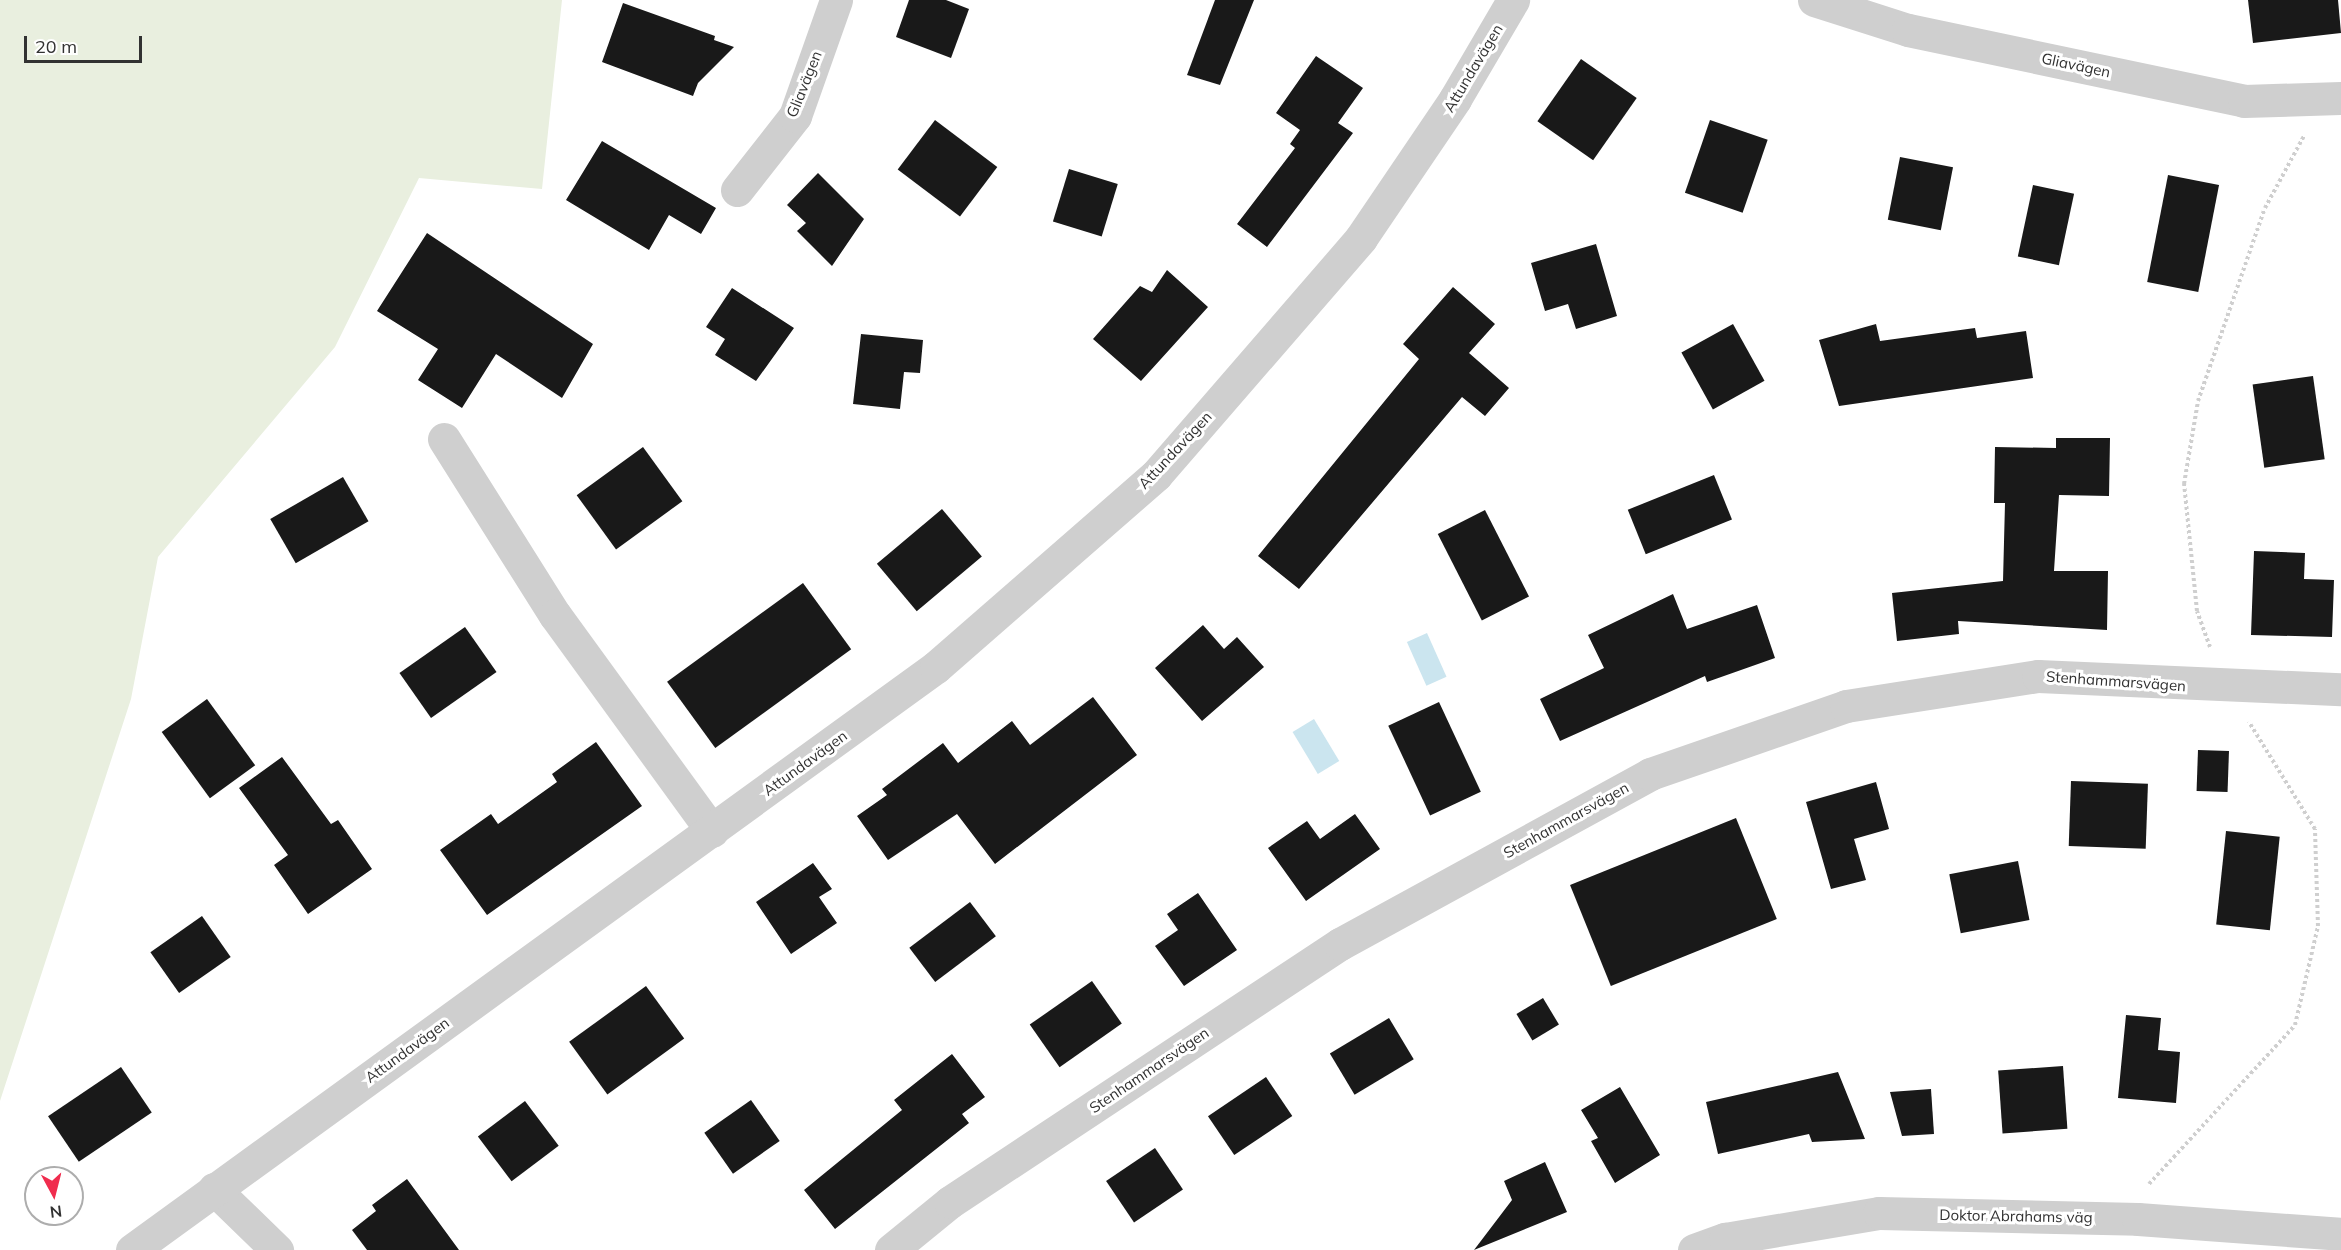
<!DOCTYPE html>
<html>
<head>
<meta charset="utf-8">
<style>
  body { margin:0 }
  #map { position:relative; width:2341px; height:1250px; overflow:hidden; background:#fff; font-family:Mulish,sans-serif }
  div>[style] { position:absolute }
  .green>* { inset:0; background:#e9efdf }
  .water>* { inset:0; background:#cbe5ef; transform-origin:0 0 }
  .building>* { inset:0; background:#191919; transform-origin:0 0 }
  .path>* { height:4px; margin-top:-2px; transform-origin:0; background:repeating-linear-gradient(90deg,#cfcfcf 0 3px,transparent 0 6px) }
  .minor>* { height:33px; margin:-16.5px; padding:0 16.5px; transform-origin:16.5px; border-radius:16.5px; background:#cfcfcf }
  span { translate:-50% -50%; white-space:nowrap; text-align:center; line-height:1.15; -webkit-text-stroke:6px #fff; paint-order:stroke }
  .street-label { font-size:15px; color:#323232 }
  .north { position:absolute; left:24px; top:1166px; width:60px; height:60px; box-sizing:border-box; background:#fff; border:2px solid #adadad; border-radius:50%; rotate:173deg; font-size:16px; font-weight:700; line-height:24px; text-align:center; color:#323232 }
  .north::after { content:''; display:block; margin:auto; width:21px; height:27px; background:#f02c4e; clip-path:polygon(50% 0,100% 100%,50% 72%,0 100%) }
  .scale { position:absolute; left:24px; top:36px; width:118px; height:27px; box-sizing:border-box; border:3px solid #323232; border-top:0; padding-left:8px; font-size:18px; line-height:21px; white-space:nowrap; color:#323232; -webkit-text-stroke:4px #fff; paint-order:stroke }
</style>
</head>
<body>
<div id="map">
  <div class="green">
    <i style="clip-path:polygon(0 0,562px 0,542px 189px,419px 178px,335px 347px,158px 557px,131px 699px,0 1101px)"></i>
  </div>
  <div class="water">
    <i style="left:1427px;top:633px;width:48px;height:22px;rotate:66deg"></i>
    <i style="left:1314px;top:719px;width:49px;height:25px;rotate:59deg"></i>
  </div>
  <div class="building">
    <i style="clip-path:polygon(909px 0,946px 0,969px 9px,951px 58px,896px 37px)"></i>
    <i style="clip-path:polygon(1215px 0,1254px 0,1220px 85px,1187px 75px)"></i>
    <i style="clip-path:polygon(2248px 0,2338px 0,2341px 33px,2253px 43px)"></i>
    <i style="clip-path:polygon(623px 3px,715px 36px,714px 40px,734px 47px,698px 83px,693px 96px,602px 62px)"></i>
    <i style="clip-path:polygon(1316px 56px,1363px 88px,1338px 123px,1353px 133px,1267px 247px,1237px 224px,1295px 148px,1290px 144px,1300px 130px,1276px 113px)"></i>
    <i style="left:1581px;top:59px;width:68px;height:76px;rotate:35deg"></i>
    <i style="left:935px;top:120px;width:78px;height:62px;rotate:37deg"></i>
    <i style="left:1710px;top:120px;width:61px;height:77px;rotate:19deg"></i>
    <i style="clip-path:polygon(602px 141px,716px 208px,701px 234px,669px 215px,649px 250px,566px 200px)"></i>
    <i style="left:1900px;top:157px;width:54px;height:64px;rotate:11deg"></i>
    <i style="left:1069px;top:169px;width:51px;height:55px;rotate:17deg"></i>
    <i style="clip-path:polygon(818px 173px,864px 219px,832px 266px,797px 231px,806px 223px,787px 205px)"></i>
    <i style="left:2168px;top:175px;width:52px;height:109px;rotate:11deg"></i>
    <i style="left:2033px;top:185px;width:42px;height:73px;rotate:12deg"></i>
    <i style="clip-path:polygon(427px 233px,593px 344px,562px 398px,496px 354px,462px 408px,418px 380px,438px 349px,377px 311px)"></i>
    <i style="clip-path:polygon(1596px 244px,1617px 316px,1576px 329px,1568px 304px,1545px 311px,1531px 263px)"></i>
    <i style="clip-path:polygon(1167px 270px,1208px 307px,1141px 381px,1093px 339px,1140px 286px,1152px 292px)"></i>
    <i style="clip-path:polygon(1453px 287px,1495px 324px,1469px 353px,1509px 388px,1485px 416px,1462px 397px,1299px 589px,1258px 556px,1419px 359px,1403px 344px)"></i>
    <i style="clip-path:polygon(732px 288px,794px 328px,756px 381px,715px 355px,725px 339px,706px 327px)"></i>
    <i style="left:1733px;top:324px;width:65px;height:59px;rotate:61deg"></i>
    <i style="clip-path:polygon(1876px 324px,1880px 341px,1975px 328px,1977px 338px,2026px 331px,2033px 378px,1839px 406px,1819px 340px)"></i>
    <i style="clip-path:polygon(861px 334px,923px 340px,920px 373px,904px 372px,900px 409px,853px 404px)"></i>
    <i style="left:2313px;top:376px;width:84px;height:61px;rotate:82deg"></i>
    <i style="clip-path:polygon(2056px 438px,2110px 438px,2109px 496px,2059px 495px,2054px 571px,2108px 571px,2107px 630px,1958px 621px,1959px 634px,1897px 641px,1892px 593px,2003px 581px,2005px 503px,1994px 503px,1995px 447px,2056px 448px)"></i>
    <i style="left:643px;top:447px;width:67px;height:82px;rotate:54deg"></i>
    <i style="left:1714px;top:475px;width:48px;height:93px;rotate:68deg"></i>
    <i style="left:343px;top:477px;width:51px;height:84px;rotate:60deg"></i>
    <i style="left:942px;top:509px;width:62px;height:85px;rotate:50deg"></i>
    <i style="left:1485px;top:510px;width:97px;height:53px;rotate:63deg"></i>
    <i style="clip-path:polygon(2254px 551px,2305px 553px,2304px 579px,2334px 580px,2332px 637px,2251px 635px)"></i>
    <i style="left:803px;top:583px;width:82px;height:168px;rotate:54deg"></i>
    <i style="clip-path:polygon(1673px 594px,1687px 629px,1757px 605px,1775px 658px,1707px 682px,1705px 676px,1560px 741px,1540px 699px,1604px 668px,1588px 635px)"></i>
    <i style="clip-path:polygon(1203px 625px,1224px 649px,1237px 637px,1264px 667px,1202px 721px,1155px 668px)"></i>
    <i style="left:465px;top:627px;width:55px;height:80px;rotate:55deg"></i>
    <i style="clip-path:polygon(1093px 697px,1137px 755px,995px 864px,957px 814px,888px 860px,857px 816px,887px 795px,882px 789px,943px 743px,958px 763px,1012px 721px,1030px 745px)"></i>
    <i style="left:207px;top:699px;width:82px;height:56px;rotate:54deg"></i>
    <i style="left:1439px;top:702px;width:99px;height:56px;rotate:65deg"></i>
    <i style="clip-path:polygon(596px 742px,642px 806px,487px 915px,440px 850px,491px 814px,498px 824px,557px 782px,552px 774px)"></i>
    <i style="left:2198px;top:750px;width:31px;height:41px;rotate:2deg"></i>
    <i style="clip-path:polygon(282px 757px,331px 824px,338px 820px,372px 869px,308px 914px,274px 865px,288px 855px,239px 788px)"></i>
    <i style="left:2071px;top:781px;width:77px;height:65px;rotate:2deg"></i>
    <i style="clip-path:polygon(1876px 782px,1889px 829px,1854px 839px,1866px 880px,1831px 889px,1806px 802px)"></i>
    <i style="clip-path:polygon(1355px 814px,1380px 849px,1306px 901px,1268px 848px,1307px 821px,1320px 839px)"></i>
    <i style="left:1736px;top:818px;width:109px;height:179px;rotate:68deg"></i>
    <i style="left:2226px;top:831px;width:54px;height:94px;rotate:6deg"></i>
    <i style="left:2018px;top:861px;width:60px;height:70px;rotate:79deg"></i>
    <i style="clip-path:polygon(813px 863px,832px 889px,819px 897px,837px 923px,791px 954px,756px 902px)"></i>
    <i style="clip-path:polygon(1198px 893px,1237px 950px,1184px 986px,1155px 946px,1178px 930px,1167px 914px)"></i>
    <i style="left:970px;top:902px;width:43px;height:76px;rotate:53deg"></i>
    <i style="left:202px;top:916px;width:50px;height:63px;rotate:55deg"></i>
    <i style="left:1092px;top:981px;width:52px;height:76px;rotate:55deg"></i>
    <i style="left:646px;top:986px;width:65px;height:95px;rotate:54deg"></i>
    <i style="left:1543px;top:998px;width:31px;height:31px;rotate:59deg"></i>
    <i style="clip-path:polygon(2126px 1015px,2161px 1018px,2158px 1050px,2180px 1052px,2176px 1103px,2118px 1098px)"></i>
    <i style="left:1389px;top:1018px;width:48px;height:69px;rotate:59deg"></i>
    <i style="clip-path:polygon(952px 1054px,985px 1097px,962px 1114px,969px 1123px,835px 1229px,804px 1190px,902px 1110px,894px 1100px)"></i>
    <i style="left:2063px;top:1066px;width:63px;height:65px;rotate:86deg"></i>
    <i style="left:121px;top:1067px;width:55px;height:88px;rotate:56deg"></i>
    <i style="clip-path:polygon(1838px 1072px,1865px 1139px,1812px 1142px,1809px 1134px,1718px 1154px,1706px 1102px)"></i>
    <i style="left:1266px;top:1077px;width:47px;height:70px;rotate:56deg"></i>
    <i style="clip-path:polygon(1620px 1087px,1660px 1155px,1615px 1183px,1591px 1141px,1598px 1138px,1581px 1110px)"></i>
    <i style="clip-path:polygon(1931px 1089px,1934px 1134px,1902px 1136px,1890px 1092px)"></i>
    <i style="left:751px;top:1100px;width:50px;height:57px;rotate:55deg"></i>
    <i style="left:525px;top:1101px;width:56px;height:59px;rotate:53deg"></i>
    <i style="left:1155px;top:1148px;width:50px;height:59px;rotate:56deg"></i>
    <i style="clip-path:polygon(1545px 1162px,1567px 1212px,1474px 1250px,1512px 1200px,1504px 1181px)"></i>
    <i style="clip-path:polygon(407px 1179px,459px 1250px,367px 1250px,352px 1230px,376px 1211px,372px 1205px)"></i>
  </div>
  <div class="path">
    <i style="left:2210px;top:647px;width:38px;rotate:-110deg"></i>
    <i style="left:2197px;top:611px;width:128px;rotate:-95.8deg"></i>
    <i style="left:2184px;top:484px;width:84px;rotate:-80.4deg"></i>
    <i style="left:2198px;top:401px;width:204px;rotate:-70.9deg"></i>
    <i style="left:2265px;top:208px;width:82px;rotate:-61.6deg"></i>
    <i style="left:2149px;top:1184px;width:216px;rotate:-47.4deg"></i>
    <i style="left:2295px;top:1025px;width:102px;rotate:-76.9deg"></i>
    <i style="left:2318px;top:926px;width:97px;rotate:-91.8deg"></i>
    <i style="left:2315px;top:829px;width:126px;rotate:-121.7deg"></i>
  </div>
  <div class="minor">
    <i style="left:1814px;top:0;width:99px;rotate:17.7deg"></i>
    <i style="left:1908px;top:30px;width:343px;rotate:11.9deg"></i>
    <i style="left:2244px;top:101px;width:97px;rotate:-1.8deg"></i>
    <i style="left:737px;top:190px;width:94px;rotate:-51.9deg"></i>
    <i style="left:795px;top:116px;width:123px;rotate:-70.5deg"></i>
    <i style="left:444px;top:439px;width:208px;rotate:57.8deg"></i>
    <i style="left:555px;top:615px;width:267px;rotate:54deg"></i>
    <i style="left:214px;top:1189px;width:88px;rotate:44.1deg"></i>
    <i style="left:132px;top:1250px;width:993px;rotate:-35.95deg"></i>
    <i style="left:936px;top:667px;width:292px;rotate:-41.1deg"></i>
    <i style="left:1156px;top:475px;width:313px;rotate:-49.1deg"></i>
    <i style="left:1361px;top:238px;width:168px;rotate:-55.9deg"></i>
    <i style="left:1455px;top:99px;width:115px;rotate:-59.6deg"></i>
    <i style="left:891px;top:1250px;width:76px;rotate:-39.1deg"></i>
    <i style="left:950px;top:1202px;width:468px;rotate:-33.5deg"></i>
    <i style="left:1340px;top:944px;width:354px;rotate:-28.7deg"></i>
    <i style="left:1650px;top:774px;width:207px;rotate:-19.1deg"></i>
    <i style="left:1846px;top:706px;width:194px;rotate:-8.9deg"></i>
    <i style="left:2038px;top:676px;width:303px;rotate:2.5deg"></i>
    <i style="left:1694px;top:1250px;width:33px;rotate:-20deg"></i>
    <i style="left:1725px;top:1239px;width:156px;rotate:-9.6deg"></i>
    <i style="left:1879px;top:1213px;width:259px;rotate:1.3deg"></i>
    <i style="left:2138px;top:1219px;width:204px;rotate:4.2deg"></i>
  </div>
  <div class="street-label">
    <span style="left:2076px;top:65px;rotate:12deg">Gliavägen</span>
    <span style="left:1473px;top:68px;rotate:-59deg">Attundavägen</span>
    <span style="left:804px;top:84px;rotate:-68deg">Gliavägen</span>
    <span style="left:1175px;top:450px;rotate:-47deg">Attundavägen</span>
    <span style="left:2116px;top:681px;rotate:4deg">Stenhammarsvägen</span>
    <span style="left:805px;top:763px;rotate:-36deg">Attundavägen</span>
    <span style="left:1566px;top:820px;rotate:-29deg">Stenhammarsvägen</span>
    <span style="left:407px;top:1050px;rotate:-36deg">Attundavägen</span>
    <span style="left:1149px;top:1070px;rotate:-34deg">Stenhammarsvägen</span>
    <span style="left:2016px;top:1216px;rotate:1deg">Doktor Abrahams väg</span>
  </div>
  <div class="north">N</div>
  <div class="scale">20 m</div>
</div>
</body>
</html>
